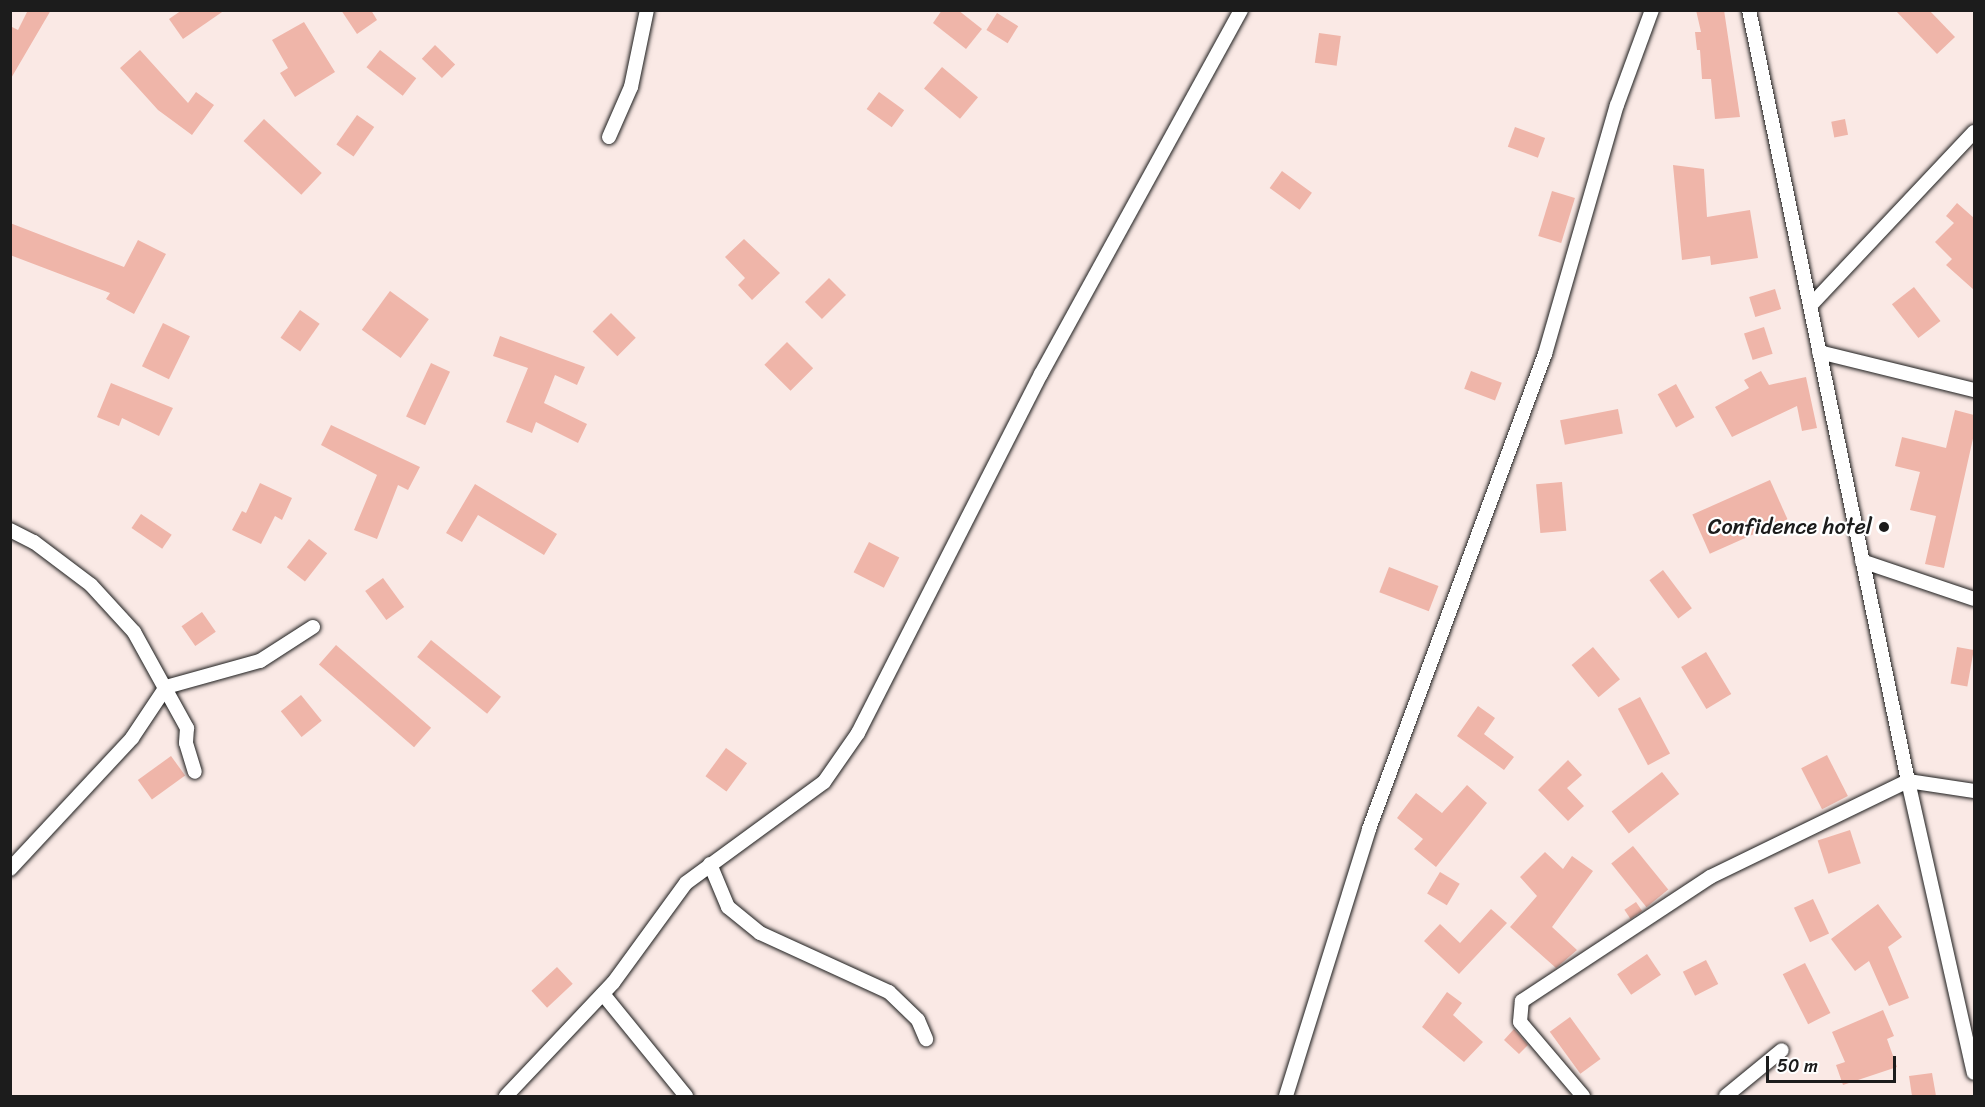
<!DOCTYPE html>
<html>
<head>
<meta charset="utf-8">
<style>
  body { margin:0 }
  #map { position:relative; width:1985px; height:1107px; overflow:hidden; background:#fae9e5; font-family:Sriracha,sans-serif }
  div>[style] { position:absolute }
  .building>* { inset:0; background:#efb5a9; transform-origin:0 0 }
  .roads { filter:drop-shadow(0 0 2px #1c1c1c) drop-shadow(0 0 2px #1c1c1c) }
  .street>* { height:14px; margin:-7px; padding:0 7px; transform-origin:7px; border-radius:7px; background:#fff }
  .dots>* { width:16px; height:16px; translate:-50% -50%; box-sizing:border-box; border:3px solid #fff; border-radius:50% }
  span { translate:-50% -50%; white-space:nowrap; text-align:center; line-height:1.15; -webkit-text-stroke:4.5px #fff; paint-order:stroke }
  .poi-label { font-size:22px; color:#1c1c1c }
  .right { translate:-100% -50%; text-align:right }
  .frame { position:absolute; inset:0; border:12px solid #1c1c1c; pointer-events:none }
  .scale { position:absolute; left:1766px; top:1056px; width:130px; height:27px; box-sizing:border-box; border:3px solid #1c1c1c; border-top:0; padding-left:8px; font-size:18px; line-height:21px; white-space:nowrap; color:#1c1c1c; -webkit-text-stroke:4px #fff; paint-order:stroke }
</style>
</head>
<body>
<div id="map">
  <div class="building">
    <i style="clip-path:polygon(28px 10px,51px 10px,10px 80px,10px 26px,18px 30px)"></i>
    <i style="clip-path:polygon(182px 10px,225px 10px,183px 39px,169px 19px)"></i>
    <i style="clip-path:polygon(341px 10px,371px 10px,377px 20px,357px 34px)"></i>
    <i style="clip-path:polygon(942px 10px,958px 10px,982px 29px,966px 49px,933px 23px)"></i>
    <i style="clip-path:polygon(1696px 10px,1724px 10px,1740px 117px,1715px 119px,1711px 79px,1702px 79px,1700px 50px,1697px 50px,1695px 32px,1701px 32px)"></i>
    <i style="clip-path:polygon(1895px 10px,1929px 10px,1955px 37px,1937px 54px)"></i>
    <i style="left:997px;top:13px;width:25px;height:20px;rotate:32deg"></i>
    <i style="clip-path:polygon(304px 22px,335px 72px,295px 97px,280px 73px,288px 68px,272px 40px)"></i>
    <i style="left:1319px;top:33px;width:22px;height:30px;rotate:8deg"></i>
    <i style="left:435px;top:45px;width:28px;height:19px;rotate:44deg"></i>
    <i style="clip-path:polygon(140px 50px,188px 103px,196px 92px,214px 105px,192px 135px,158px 110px,120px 68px)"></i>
    <i style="left:380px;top:50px;width:46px;height:22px;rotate:38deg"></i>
    <i style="left:942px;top:67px;width:47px;height:28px;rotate:40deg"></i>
    <i style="left:879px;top:92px;width:31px;height:21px;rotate:36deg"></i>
    <i style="left:357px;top:115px;width:21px;height:36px;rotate:35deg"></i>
    <i style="left:264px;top:119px;width:79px;height:30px;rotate:43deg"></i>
    <i style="left:1845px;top:119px;width:16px;height:14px;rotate:79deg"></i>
    <i style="left:1515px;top:127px;width:32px;height:21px;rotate:20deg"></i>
    <i style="clip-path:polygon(1673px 165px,1704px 169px,1707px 217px,1750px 210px,1758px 258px,1711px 265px,1710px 256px,1682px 260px)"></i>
    <i style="left:1282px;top:171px;width:37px;height:21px;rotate:36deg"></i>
    <i style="left:1552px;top:191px;width:24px;height:47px;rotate:17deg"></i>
    <i style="clip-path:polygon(1957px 203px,1974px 218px,1974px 290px,1946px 265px,1952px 259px,1935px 242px,1954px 223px,1946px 216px)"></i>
    <i style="clip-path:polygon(10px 223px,124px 267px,138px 240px,166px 254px,134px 314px,106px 299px,110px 293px,10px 255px)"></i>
    <i style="clip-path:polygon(744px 239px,780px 273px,752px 300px,738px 285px,745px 278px,725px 257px)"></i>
    <i style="left:829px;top:278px;width:24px;height:34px;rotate:45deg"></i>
    <i style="left:1914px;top:287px;width:43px;height:28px;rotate:52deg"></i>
    <i style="left:1775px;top:289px;width:21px;height:27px;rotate:73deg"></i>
    <i style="left:390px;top:291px;width:48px;height:48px;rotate:36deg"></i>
    <i style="left:300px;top:310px;width:24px;height:34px;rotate:35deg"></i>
    <i style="left:611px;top:313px;width:35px;height:26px;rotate:45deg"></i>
    <i style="left:163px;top:323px;width:30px;height:48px;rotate:26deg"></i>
    <i style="left:1764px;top:327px;width:28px;height:21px;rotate:72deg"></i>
    <i style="clip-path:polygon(500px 336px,585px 367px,577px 385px,555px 375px,544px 403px,587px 424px,578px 443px,536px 422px,532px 433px,506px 422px,528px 368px,493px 356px)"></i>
    <i style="left:787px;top:342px;width:37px;height:32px;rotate:45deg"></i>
    <i style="left:431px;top:363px;width:21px;height:59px;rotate:25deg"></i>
    <i style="left:1471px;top:371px;width:33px;height:19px;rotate:21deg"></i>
    <i style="clip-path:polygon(1761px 371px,1769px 385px,1806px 377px,1817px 428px,1802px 431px,1797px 406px,1732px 437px,1715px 407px,1749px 388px,1744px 380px)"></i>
    <i style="clip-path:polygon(111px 383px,173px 408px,159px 436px,122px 418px,119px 426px,97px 417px)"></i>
    <i style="left:1676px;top:384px;width:38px;height:21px;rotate:61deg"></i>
    <i style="left:1618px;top:409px;width:25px;height:59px;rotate:79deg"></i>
    <i style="clip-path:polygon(1955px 410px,1974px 415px,1974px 434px,1944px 568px,1925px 564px,1936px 516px,1910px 510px,1920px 472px,1895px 466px,1902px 437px,1946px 448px)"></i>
    <i style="clip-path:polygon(331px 425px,420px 467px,408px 490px,398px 485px,377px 539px,354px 530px,377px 475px,321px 445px)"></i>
    <i style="left:1770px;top:480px;width:43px;height:85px;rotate:66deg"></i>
    <i style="left:1562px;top:482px;width:49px;height:26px;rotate:85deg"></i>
    <i style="clip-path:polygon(260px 483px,292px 498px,282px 520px,275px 516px,261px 544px,232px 530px,242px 511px,246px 513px)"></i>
    <i style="clip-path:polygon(475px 484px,557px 534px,544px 555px,478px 515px,462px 542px,446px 533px)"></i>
    <i style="left:141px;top:514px;width:37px;height:17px;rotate:34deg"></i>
    <i style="left:309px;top:539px;width:23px;height:36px;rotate:38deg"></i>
    <i style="left:869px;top:542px;width:34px;height:34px;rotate:27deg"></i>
    <i style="left:1389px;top:567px;width:53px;height:27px;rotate:21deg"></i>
    <i style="left:1663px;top:570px;width:48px;height:17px;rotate:53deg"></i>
    <i style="left:383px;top:578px;width:36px;height:22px;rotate:54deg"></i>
    <i style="left:202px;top:612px;width:24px;height:25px;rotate:55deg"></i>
    <i style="left:431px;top:640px;width:90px;height:22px;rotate:39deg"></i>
    <i style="left:336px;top:645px;width:126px;height:26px;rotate:41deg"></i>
    <i style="left:1593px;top:647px;width:42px;height:28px;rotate:50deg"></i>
    <i style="left:1957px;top:647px;width:17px;height:37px;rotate:10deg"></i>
    <i style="left:1706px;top:652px;width:49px;height:29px;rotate:59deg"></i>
    <i style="left:301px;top:695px;width:33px;height:26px;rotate:51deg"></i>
    <i style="left:1640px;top:697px;width:64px;height:25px;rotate:62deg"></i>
    <i style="clip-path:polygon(1478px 706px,1495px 718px,1484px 734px,1514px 757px,1504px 770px,1457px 736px)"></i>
    <i style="left:726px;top:748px;width:26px;height:35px;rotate:36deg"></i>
    <i style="left:1827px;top:755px;width:46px;height:29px;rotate:63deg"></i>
    <i style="left:171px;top:756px;width:24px;height:41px;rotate:54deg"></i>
    <i style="clip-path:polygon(1568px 760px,1582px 775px,1567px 788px,1584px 806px,1568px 821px,1538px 790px)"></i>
    <i style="left:1662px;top:772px;width:28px;height:64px;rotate:52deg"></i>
    <i style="clip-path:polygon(1467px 785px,1487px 803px,1436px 867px,1414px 849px,1423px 839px,1397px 818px,1416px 793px,1442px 813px)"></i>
    <i style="left:1850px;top:830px;width:35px;height:34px;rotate:72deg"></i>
    <i style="left:1633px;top:846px;width:56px;height:28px;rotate:51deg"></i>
    <i style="clip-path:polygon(1545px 852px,1563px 869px,1572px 856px,1593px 871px,1552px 927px,1577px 950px,1556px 968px,1510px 927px,1537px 896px,1520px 877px)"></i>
    <i style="left:1440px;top:872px;width:23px;height:25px;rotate:31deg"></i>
    <i style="left:1813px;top:899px;width:38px;height:21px;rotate:65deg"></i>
    <i style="left:1636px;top:902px;width:11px;height:14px;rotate:56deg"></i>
    <i style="clip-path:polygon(1878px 904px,1902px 937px,1888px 947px,1909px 998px,1889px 1006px,1869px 961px,1855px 971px,1831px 939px)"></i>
    <i style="clip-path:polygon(1491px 909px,1507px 923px,1459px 974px,1424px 941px,1440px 924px,1460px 943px)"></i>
    <i style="left:1647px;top:954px;width:25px;height:36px;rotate:56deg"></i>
    <i style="left:1706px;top:960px;width:27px;height:26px;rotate:63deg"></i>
    <i style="left:1805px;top:963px;width:56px;height:25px;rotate:63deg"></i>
    <i style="left:557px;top:967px;width:23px;height:35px;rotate:47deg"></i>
    <i style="clip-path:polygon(1447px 992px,1462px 1003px,1453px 1015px,1483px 1042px,1464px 1062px,1422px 1027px)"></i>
    <i style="clip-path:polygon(1883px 1010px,1894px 1036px,1887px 1039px,1897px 1067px,1843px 1085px,1836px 1065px,1845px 1062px,1832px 1032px)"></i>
    <i style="left:1570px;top:1017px;width:52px;height:25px;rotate:54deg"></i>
    <i style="clip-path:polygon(1514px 1029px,1528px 1045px,1519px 1054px,1504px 1040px)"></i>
    <i style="clip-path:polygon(1932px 1073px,1936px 1096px,1912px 1096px,1909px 1076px)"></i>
  </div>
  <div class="roads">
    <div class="street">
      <i style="left:1749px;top:10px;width:787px;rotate:78.35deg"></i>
      <i style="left:1908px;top:781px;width:299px;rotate:77.3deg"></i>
      <i style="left:609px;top:137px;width:55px;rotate:-66.3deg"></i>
      <i style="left:631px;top:87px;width:79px;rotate:-78.3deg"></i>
      <i style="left:1810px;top:306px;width:239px;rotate:-46.7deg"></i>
      <i style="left:1819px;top:352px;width:160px;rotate:13.8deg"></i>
      <i style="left:10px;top:530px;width:27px;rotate:27deg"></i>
      <i style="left:34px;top:542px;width:71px;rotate:37deg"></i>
      <i style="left:91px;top:585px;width:64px;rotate:47.5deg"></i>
      <i style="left:134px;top:632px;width:110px;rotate:61.1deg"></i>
      <i style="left:187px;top:728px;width:15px;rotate:94deg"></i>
      <i style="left:186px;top:743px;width:30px;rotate:73deg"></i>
      <i style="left:1862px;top:561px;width:118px;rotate:18.7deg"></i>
      <i style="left:710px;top:864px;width:47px;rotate:67.3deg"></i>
      <i style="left:728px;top:907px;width:41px;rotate:39.1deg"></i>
      <i style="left:760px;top:933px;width:142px;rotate:24.6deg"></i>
      <i style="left:889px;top:992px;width:40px;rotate:44deg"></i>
      <i style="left:918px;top:1020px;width:21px;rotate:67deg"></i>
      <i style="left:10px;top:869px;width:179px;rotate:-47deg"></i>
      <i style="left:132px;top:738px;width:61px;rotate:-56.3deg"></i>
      <i style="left:166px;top:687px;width:98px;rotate:-15.5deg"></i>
      <i style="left:260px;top:661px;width:63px;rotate:-32.7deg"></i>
      <i style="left:603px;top:994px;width:132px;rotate:50.9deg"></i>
      <i style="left:506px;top:1096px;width:156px;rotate:-46.6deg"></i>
      <i style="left:613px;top:983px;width:124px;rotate:-53.9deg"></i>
      <i style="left:686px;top:883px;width:171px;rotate:-36.2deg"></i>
      <i style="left:824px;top:782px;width:60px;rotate:-55.2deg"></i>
      <i style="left:858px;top:733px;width:403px;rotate:-63deg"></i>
      <i style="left:1041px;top:374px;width:415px;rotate:-61.2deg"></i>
      <i style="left:1286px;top:1096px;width:280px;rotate:-72.7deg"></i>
      <i style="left:1369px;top:829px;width:507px;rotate:-69.67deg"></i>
      <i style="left:1545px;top:354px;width:259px;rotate:-73.9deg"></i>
      <i style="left:1617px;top:105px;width:101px;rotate:-69.8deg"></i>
      <i style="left:1583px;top:1096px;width:97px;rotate:-130.4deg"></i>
      <i style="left:1520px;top:1022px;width:21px;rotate:-85deg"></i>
      <i style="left:1522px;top:1001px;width:225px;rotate:-33.4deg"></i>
      <i style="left:1710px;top:877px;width:220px;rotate:-25.9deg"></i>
      <i style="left:1908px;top:781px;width:67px;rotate:8.6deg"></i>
      <i style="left:1726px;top:1096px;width:72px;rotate:-39.4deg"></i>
    </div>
  </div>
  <div class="dots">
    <i style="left:1884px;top:527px;background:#1c1c1c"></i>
  </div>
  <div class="poi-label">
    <span class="right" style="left:1872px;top:527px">Confidence hotel</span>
  </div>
  <div class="frame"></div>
  <div class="scale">50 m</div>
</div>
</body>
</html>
